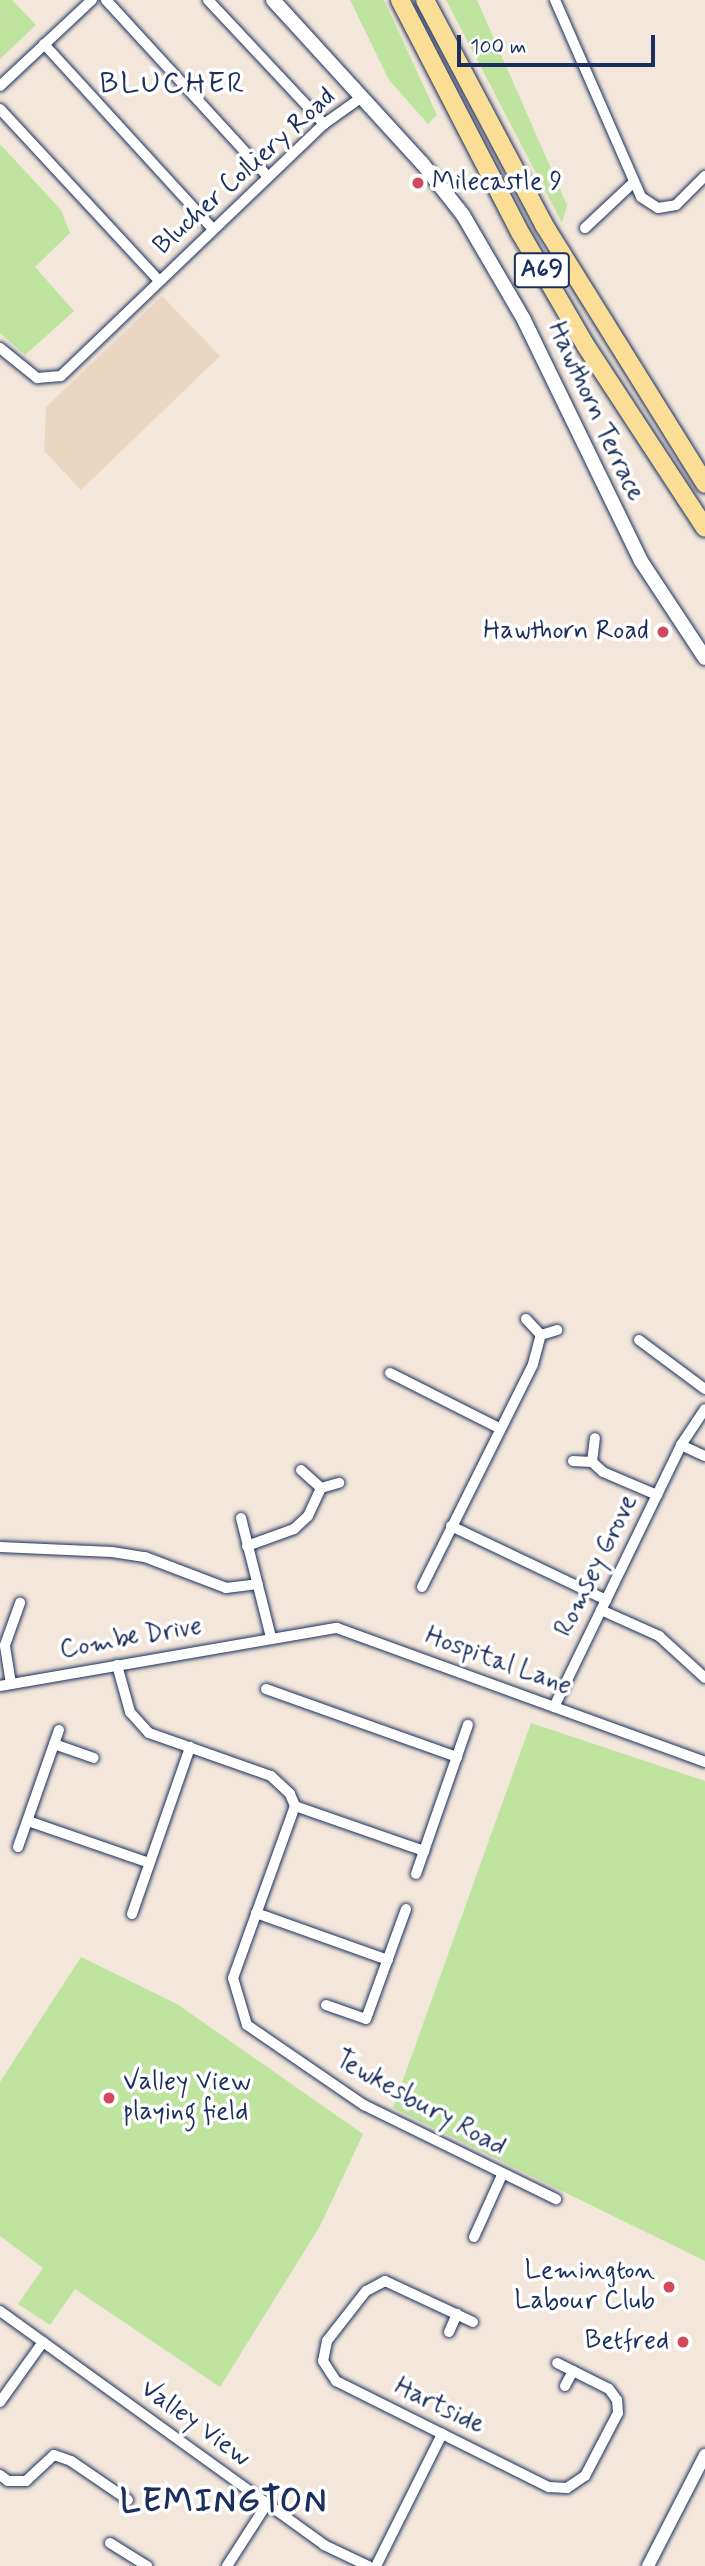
<!DOCTYPE html>
<html>
<head>
<meta charset="utf-8">
<style>
  body { margin:0 }
  #map { position:relative; width:705px; height:2566px; overflow:hidden; background:#f3e7db; font-family:Mynerve,sans-serif }
  div>[style] { position:absolute }
  .built>* { inset:0; background:#ebd6c2 }
  .green>* { inset:0; background:#bee49f }
  .roads { filter:drop-shadow(0 0 2px #1b2f5e) drop-shadow(0 0 2px #1b2f5e) }
  .minor>* { height:10px; margin:-5px; padding:0 5px; transform-origin:5px; border-radius:5px; background:#fff }
  .tertiary>* { height:12px; margin:-6px; padding:0 6px; transform-origin:6px; border-radius:6px; background:#fff }
  .secondary>* { height:14px; margin:-7px; padding:0 7px; transform-origin:7px; border-radius:7px; background:#fff }
  .trunk>* { height:18px; margin:-9px; padding:0 9px; transform-origin:9px; border-radius:9px; background:#fbde96 }
  .dots>* { width:19px; height:19px; translate:-50% -50%; box-sizing:border-box; border:4px solid #fff; border-radius:50% }
  span { translate:-50% -50%; white-space:nowrap; text-align:center; line-height:1.15; -webkit-text-stroke:7px #fff; paint-order:stroke }
  .shield-label span { padding:2px 5px; background:#fff; border:2px solid; border-radius:5px; -webkit-text-stroke-width:0 }
  .shield-label { font-size:24px; color:#1b2f5e; font-weight:700 }
  .street-label { font-size:26px; color:#1b2f5e }
  .poi-label { font-size:26px; color:#1b2f5e }
  .left { translate:0 -50%; text-align:left }
  .right { translate:-100% -50%; text-align:right }
  .quarter-label { font-size:30px; color:#1b2f5e; letter-spacing:2px }
  .district-label { font-size:33px; color:#1b2f5e; font-weight:700; letter-spacing:2px }
  .scale { position:absolute; left:457px; top:35px; width:198px; height:32px; box-sizing:border-box; border:4px solid #1b2f5e; border-top:0; padding-left:9px; font-size:21px; line-height:24px; white-space:nowrap; color:#1b2f5e; -webkit-text-stroke:5px #fff; paint-order:stroke }
</style>
</head>
<body>
<div id="map">
  <div class="built">
    <i style="clip-path:polygon(162px 296px,220px 356px,81px 490px,44px 451px,46px 407px)"></i>
  </div>
  <div class="green">
    <i style="clip-path:polygon(0 0,12px 0,36px 25px,0 59px)"></i>
    <i style="clip-path:polygon(350px 0,384px 0,437px 115px,428px 124px,389px 80px)"></i>
    <i style="clip-path:polygon(446px 0,477px 0,567px 205px,562px 223px)"></i>
    <i style="clip-path:polygon(0 144px,61px 210px,70px 233px,35px 267px,74px 311px,25px 355px,0 333px)"></i>
    <i style="clip-path:polygon(531px 1723px,705px 1781px,705px 2261px,393px 2108px)"></i>
    <i style="clip-path:polygon(81px 1957px,177px 2004px,363px 2134px,320px 2226px,220px 2387px,75px 2289px,50px 2325px,18px 2304px,43px 2268px,0 2236px,0 2082px)"></i>
  </div>
  <div class="roads">
    <div class="minor">
      <i style="left:106px;top:0;width:240px;rotate:47.5deg"></i>
      <i style="left:208px;top:0;width:170px;rotate:46.9deg"></i>
      <i style="left:555px;top:0;width:215px;rotate:66.4deg"></i>
      <i style="left:641px;top:197px;width:20px;rotate:33deg"></i>
      <i style="left:658px;top:208px;width:18px;rotate:-9deg"></i>
      <i style="left:676px;top:205px;width:41px;rotate:-45deg"></i>
      <i style="left:44px;top:44px;width:251px;rotate:47.6deg"></i>
      <i style="left:0;top:86px;width:126px;rotate:-43.1deg"></i>
      <i style="left:0;top:109px;width:234px;rotate:47.2deg"></i>
      <i style="left:585px;top:228px;width:67px;rotate:-43.2deg"></i>
      <i style="left:0;top:348px;width:48px;rotate:39deg"></i>
      <i style="left:37px;top:378px;width:24px;rotate:-5deg"></i>
      <i style="left:61px;top:376px;width:364px;rotate:-43.8deg"></i>
      <i style="left:324px;top:124px;width:47px;rotate:-35.4deg"></i>
      <i style="left:526px;top:1319px;width:22px;rotate:47deg"></i>
      <i style="left:541px;top:1335px;width:17px;rotate:-17deg"></i>
      <i style="left:639px;top:1340px;width:82px;rotate:36.6deg"></i>
      <i style="left:390px;top:1373px;width:122px;rotate:26.8deg"></i>
      <i style="left:681px;top:1445px;width:26px;rotate:25deg"></i>
      <i style="left:573px;top:1461px;width:19px;rotate:3deg"></i>
      <i style="left:592px;top:1462px;width:24px;rotate:-83deg"></i>
      <i style="left:592px;top:1462px;width:15px;rotate:42deg"></i>
      <i style="left:603px;top:1472px;width:59px;rotate:23.1deg"></i>
      <i style="left:301px;top:1470px;width:27px;rotate:42deg"></i>
      <i style="left:321px;top:1488px;width:19px;rotate:-16deg"></i>
      <i style="left:241px;top:1518px;width:123px;rotate:75.9deg"></i>
      <i style="left:451px;top:1526px;width:172px;rotate:25.5deg"></i>
      <i style="left:247px;top:1546px;width:50px;rotate:-19.9deg"></i>
      <i style="left:294px;top:1529px;width:19px;rotate:-43deg"></i>
      <i style="left:308px;top:1516px;width:31px;rotate:-65deg"></i>
      <i style="left:0;top:1547px;width:112px;rotate:2.6deg"></i>
      <i style="left:112px;top:1552px;width:33px;rotate:9deg"></i>
      <i style="left:145px;top:1557px;width:87px;rotate:20.9deg"></i>
      <i style="left:226px;top:1588px;width:32px;rotate:-7deg"></i>
      <i style="left:422px;top:1587px;width:249px;rotate:-63.5deg"></i>
      <i style="left:533px;top:1364px;width:30px;rotate:-75deg"></i>
      <i style="left:601px;top:1610px;width:64px;rotate:24.1deg"></i>
      <i style="left:659px;top:1636px;width:62px;rotate:42.4deg"></i>
      <i style="left:117px;top:1665px;width:49px;rotate:74.5deg"></i>
      <i style="left:130px;top:1712px;width:28px;rotate:48deg"></i>
      <i style="left:149px;top:1733px;width:129px;rotate:19.4deg"></i>
      <i style="left:271px;top:1776px;width:26px;rotate:43deg"></i>
      <i style="left:290px;top:1794px;width:13px;rotate:67deg"></i>
      <i style="left:295px;top:1806px;width:183px;rotate:109.8deg"></i>
      <i style="left:233px;top:1978px;width:49px;rotate:73.4deg"></i>
      <i style="left:247px;top:2025px;width:142px;rotate:34.4deg"></i>
      <i style="left:364px;top:2105px;width:214px;rotate:26.1deg"></i>
      <i style="left:11px;top:1684px;width:39px;rotate:-99deg"></i>
      <i style="left:5px;top:1645px;width:45px;rotate:-70.3deg"></i>
      <i style="left:0;top:1686px;width:342px;rotate:-9.8deg"></i>
      <i style="left:337px;top:1628px;width:392px;rotate:20deg"></i>
      <i style="left:266px;top:1689px;width:203px;rotate:19.6deg"></i>
      <i style="left:554px;top:1707px;width:291px;rotate:-64.1deg"></i>
      <i style="left:681px;top:1445px;width:43px;rotate:-56.3deg"></i>
      <i style="left:54px;top:1744px;width:42px;rotate:19.3deg"></i>
      <i style="left:295px;top:1806px;width:137px;rotate:19.2deg"></i>
      <i style="left:28px;top:1821px;width:128px;rotate:19.1deg"></i>
      <i style="left:18px;top:1847px;width:124px;rotate:-70.7deg"></i>
      <i style="left:416px;top:1874px;width:158px;rotate:-70.8deg"></i>
      <i style="left:256px;top:1913px;width:140px;rotate:19.6deg"></i>
      <i style="left:132px;top:1914px;width:177px;rotate:-70.8deg"></i>
      <i style="left:326px;top:2005px;width:42px;rotate:19.3deg"></i>
      <i style="left:366px;top:2019px;width:117px;rotate:-70deg"></i>
      <i style="left:474px;top:2237px;width:68px;rotate:-65.7deg"></i>
      <i style="left:0;top:2311px;width:400px;rotate:35.8deg"></i>
      <i style="left:324px;top:2545px;width:49px;rotate:25.5deg"></i>
      <i style="left:473px;top:2322px;width:97px;rotate:-155deg"></i>
      <i style="left:385px;top:2281px;width:21px;rotate:152deg"></i>
      <i style="left:366px;top:2291px;width:63px;rotate:128deg"></i>
      <i style="left:327px;top:2341px;width:20px;rotate:101deg"></i>
      <i style="left:323px;top:2361px;width:24px;rotate:57deg"></i>
      <i style="left:336px;top:2381px;width:238px;rotate:26.5deg"></i>
      <i style="left:549px;top:2487px;width:18px;rotate:3deg"></i>
      <i style="left:567px;top:2488px;width:22px;rotate:-34deg"></i>
      <i style="left:585px;top:2476px;width:71px;rotate:-62.4deg"></i>
      <i style="left:618px;top:2413px;width:13px;rotate:-94deg"></i>
      <i style="left:617px;top:2400px;width:14px;rotate:-126deg"></i>
      <i style="left:609px;top:2389px;width:58px;rotate:-153.4deg"></i>
      <i style="left:449px;top:2332px;width:20px;rotate:-66deg"></i>
      <i style="left:565px;top:2386px;width:17px;rotate:-62deg"></i>
      <i style="left:0;top:2402px;width:74px;rotate:-54.4deg"></i>
      <i style="left:0;top:2475px;width:10px;rotate:37deg"></i>
      <i style="left:8px;top:2481px;width:18px"></i>
      <i style="left:26px;top:2481px;width:38px;rotate:-43deg"></i>
      <i style="left:54px;top:2455px;width:18px;rotate:19deg"></i>
      <i style="left:71px;top:2461px;width:69px;rotate:34.4deg"></i>
      <i style="left:110px;top:2543px;width:44px;rotate:31.9deg"></i>
      <i style="left:227px;top:2566px;width:74px;rotate:-57.2deg"></i>
      <i style="left:376px;top:2566px;width:148px;rotate:-63.4deg"></i>
    </div>
    <div class="tertiary">
      <i style="left:648px;top:2566px;width:125px;rotate:-62.8deg"></i>
    </div>
    <div class="secondary">
      <i style="left:273px;top:0;width:221px;rotate:47.6deg"></i>
      <i style="left:422px;top:163px;width:66px;rotate:51.7deg"></i>
      <i style="left:463px;top:215px;width:121px;rotate:59.8deg"></i>
      <i style="left:524px;top:320px;width:268px;rotate:64.1deg"></i>
      <i style="left:641px;top:561px;width:116px;rotate:56.6deg"></i>
    </div>
    <div class="trunk">
      <i style="left:400px;top:0;width:263px;rotate:62.7deg"></i>
      <i style="left:521px;top:234px;width:129px;rotate:59.9deg"></i>
      <i style="left:586px;top:346px;width:217px;rotate:56.8deg"></i>
      <i style="left:425px;top:0;width:255px;rotate:62.1deg"></i>
      <i style="left:544px;top:225px;width:305px;rotate:58.1deg"></i>
    </div>
  </div>
  <div class="dots">
    <i style="left:418px;top:183px;background:#d1495b"></i>
    <i style="left:663px;top:632px;background:#d1495b"></i>
    <i style="left:109px;top:2098px;background:#d1495b"></i>
    <i style="left:669px;top:2287px;background:#d1495b"></i>
    <i style="left:683px;top:2342px;background:#d1495b"></i>
  </div>
  <div class="shield-label">
    <span style="left:542px;top:270px">A69</span>
  </div>
  <div class="street-label">
    <span style="left:245px;top:172px;rotate:-42deg">Blucher Colliery Road</span>
    <span style="left:595px;top:412px;rotate:65deg">Hawthorn Terrace</span>
    <span style="left:597px;top:1566px;rotate:-64deg">Romsey Grove</span>
    <span style="left:131px;top:1639px;rotate:-10deg">Combe Drive</span>
    <span style="left:498px;top:1662px;rotate:20deg">Hospital Lane</span>
    <span style="left:420px;top:2104px;rotate:29deg">Tewkesbury Road</span>
    <span style="left:439px;top:2407px;rotate:26deg">Hartside</span>
    <span style="left:195px;top:2424px;rotate:36deg">Valley View</span>
  </div>
  <div class="poi-label">
    <span class="left" style="left:432px;top:183px">Milecastle 9</span>
    <span class="right" style="left:649px;top:632px">Hawthorn Road</span>
    <span class="left" style="left:123px;top:2098px">Valley View<br>playing field</span>
    <span class="right" style="left:655px;top:2287px">Lemington<br>Labour Club</span>
    <span class="right" style="left:669px;top:2342px">Betfred</span>
  </div>
  <div class="quarter-label">
    <span style="left:173px;top:84px">BLUCHER</span>
  </div>
  <div class="district-label">
    <span style="left:224px;top:2503px">LEMINGTON</span>
  </div>
  <div class="scale">100 m</div>
</div>
</body>
</html>
